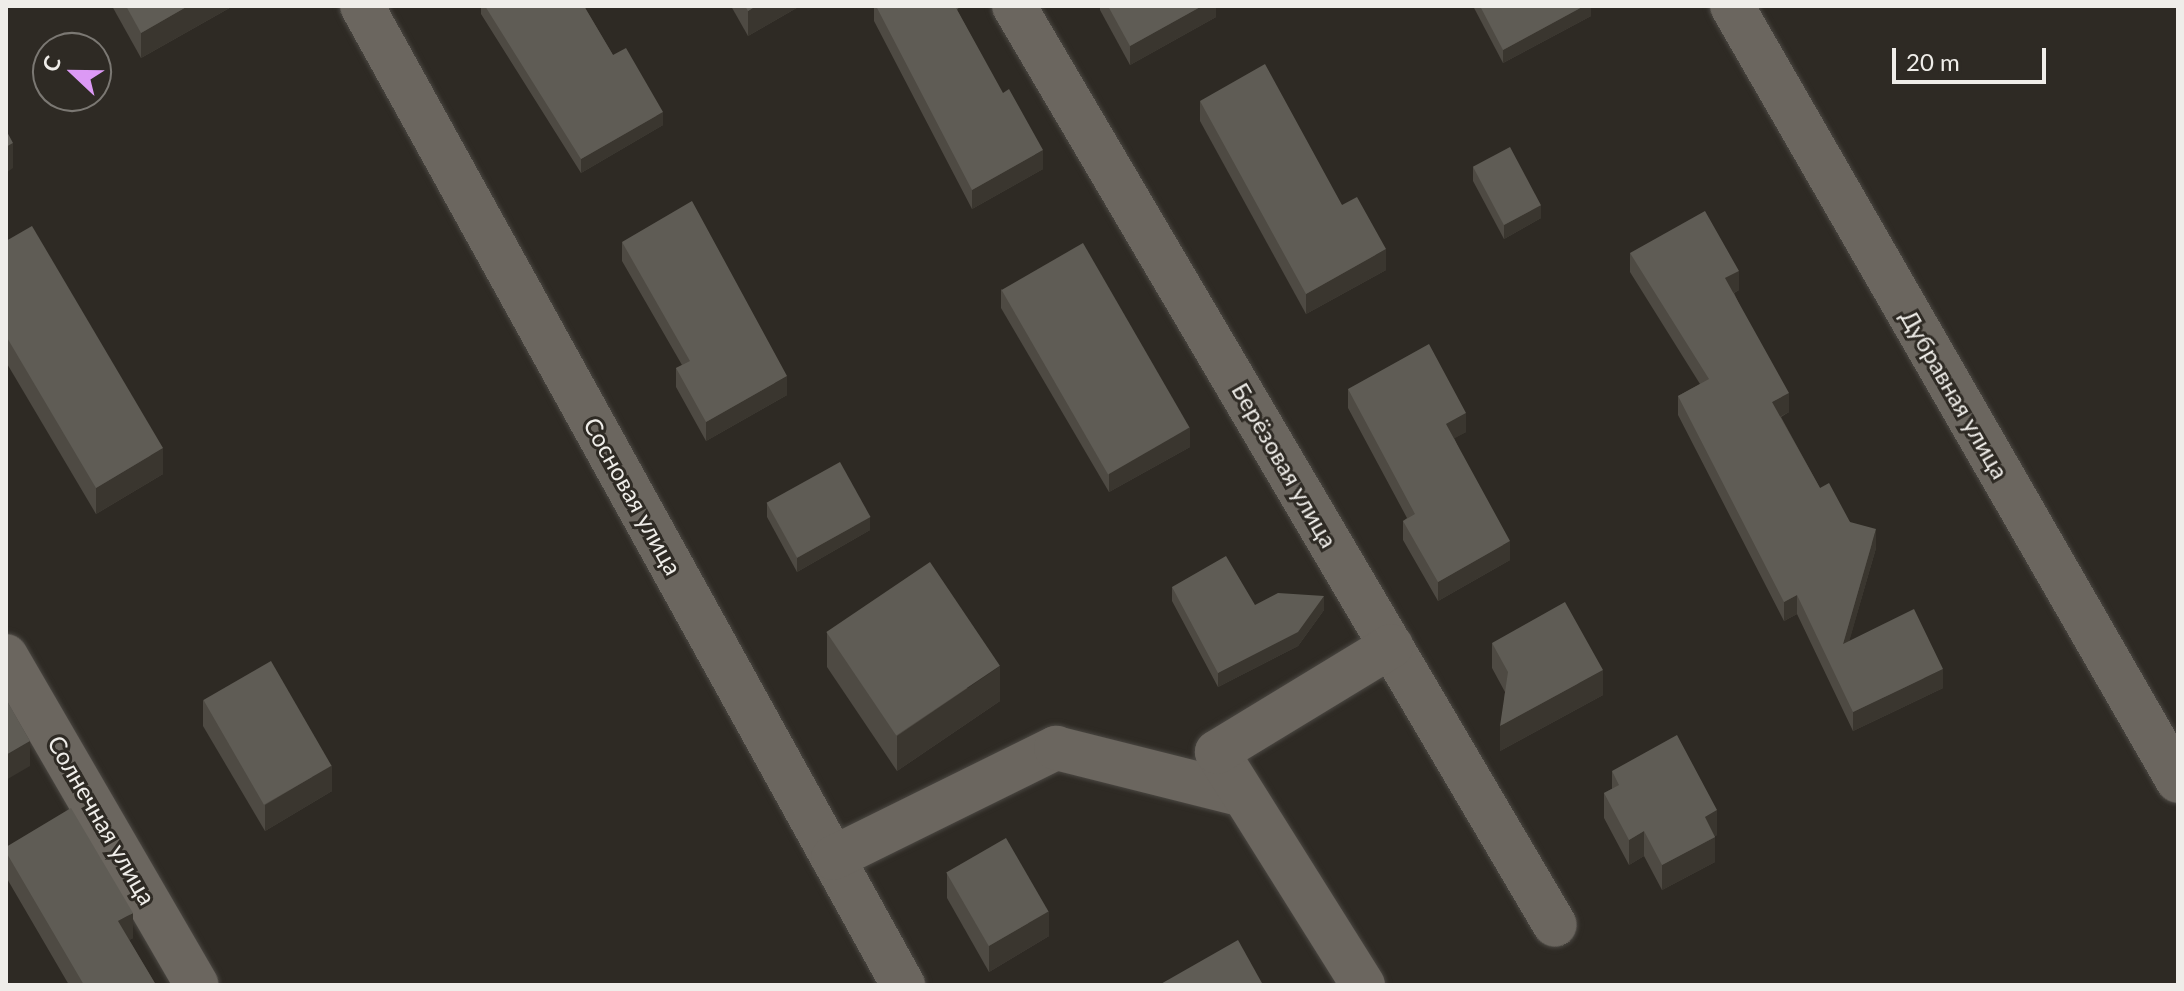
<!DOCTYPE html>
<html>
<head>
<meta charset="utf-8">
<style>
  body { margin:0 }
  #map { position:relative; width:2184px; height:991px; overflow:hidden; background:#2e2a24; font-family:Lato,sans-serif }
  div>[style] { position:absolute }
  .roads { filter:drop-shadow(0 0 2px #4a4742) drop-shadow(0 0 2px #4a4742) }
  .minor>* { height:44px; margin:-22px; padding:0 22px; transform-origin:22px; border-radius:22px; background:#6b665f }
  .wall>* { inset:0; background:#4e4a43 }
  .shaded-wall>* { inset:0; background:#3a362f }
  .building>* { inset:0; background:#5f5c55; transform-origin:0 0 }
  span { translate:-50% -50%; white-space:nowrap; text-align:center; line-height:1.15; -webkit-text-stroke:6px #2e2a24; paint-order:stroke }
  .street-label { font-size:24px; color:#efede9 }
  .frame { position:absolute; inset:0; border:8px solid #efede9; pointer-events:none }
  .north { position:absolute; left:32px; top:32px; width:80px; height:80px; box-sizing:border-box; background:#2e2a24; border:2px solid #7b7873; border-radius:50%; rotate:292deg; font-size:22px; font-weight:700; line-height:32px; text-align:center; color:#efede9 }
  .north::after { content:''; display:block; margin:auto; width:28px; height:36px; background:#dc99f5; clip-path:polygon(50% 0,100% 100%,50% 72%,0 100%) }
  .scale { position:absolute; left:1892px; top:48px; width:154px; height:36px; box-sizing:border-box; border:4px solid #efede9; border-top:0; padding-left:10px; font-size:24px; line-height:28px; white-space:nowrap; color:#efede9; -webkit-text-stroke:6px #2e2a24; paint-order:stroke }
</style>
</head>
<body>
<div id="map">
  <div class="roads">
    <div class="minor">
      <i style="left:362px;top:6px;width:1119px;rotate:61.07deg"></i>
      <i style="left:1014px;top:6px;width:1066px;rotate:59.52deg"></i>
      <i style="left:1732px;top:6px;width:894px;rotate:60.08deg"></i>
      <i style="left:6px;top:656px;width:380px;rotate:59.9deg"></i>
      <i style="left:833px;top:858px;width:249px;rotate:-26.3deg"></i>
      <i style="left:1056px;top:748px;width:193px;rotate:14.1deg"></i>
      <i style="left:1363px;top:985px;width:275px;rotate:-122.1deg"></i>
      <i style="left:1217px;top:752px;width:204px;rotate:-31.3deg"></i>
    </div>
  </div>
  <div class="wall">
    <i style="clip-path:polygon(112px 6px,233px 6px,141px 58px)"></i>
    <i style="clip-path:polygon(481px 6px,584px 6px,613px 55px,663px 125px,581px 173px,481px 14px)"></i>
    <i style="clip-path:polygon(731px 6px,800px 6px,748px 36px)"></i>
    <i style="clip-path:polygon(874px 6px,960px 6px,957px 10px,1043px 169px,972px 209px,874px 21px)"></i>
    <i style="clip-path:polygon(1100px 6px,1216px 6px,1216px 17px,1130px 65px,1100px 10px)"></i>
    <i style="clip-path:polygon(1473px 6px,1591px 6px,1591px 16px,1503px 63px)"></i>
    <i style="clip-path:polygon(1200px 101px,1342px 205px,1386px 270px,1306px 314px,1200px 121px)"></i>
    <i style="clip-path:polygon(1473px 167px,1541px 218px,1504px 239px,1473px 181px)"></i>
    <i style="clip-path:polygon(6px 241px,163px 474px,96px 514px,6px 362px)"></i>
    <i style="clip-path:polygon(622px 242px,787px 395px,706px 441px,676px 387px,676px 368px,682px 365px,622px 261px)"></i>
    <i style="clip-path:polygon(1630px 253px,1739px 290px,1734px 293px,1789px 412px,1781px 417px,1820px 488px,1850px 522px,1876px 548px,1849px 641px,1943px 688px,1853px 731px,1797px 614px,1784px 621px,1678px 415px,1678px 396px,1700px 384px,1630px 272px)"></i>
    <i style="clip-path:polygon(1001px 289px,1190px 447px,1109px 492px,1001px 308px)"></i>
    <i style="clip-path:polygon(1348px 389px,1466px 432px,1454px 438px,1510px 560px,1438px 601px,1403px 540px,1403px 521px,1407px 518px,1348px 408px)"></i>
    <i style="clip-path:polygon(767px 504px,870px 530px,797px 572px,767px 517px)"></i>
    <i style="clip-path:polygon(1172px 587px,1255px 605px,1324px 610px,1298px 646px,1218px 687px,1172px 601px)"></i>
    <i style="clip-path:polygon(827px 632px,1000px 701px,897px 771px,827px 667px)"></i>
    <i style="clip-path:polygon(1492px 643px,1603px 695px,1500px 751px,1505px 692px,1492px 668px)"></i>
    <i style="clip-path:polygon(203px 700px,332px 791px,265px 831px,203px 726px)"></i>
    <i style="clip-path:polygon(1612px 771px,1717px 835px,1715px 836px,1715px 862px,1662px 890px,1644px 856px,1629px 865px,1604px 818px,1604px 793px,1612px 789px)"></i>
    <i style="clip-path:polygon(6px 847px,133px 938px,129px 940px,156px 985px,69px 985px,6px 877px)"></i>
    <i style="clip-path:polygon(947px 873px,1049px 936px,989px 972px,947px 898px)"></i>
  </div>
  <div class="shaded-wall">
    <i style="clip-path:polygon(188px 6px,233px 6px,141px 58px,141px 33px)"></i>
    <i style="clip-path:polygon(756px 6px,800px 6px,748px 36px,748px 11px)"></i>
    <i style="clip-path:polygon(1202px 6px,1216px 6px,1216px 17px,1130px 65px,1130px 46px)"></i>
    <i style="clip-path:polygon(1584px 6px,1591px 6px,1591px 16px,1503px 63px,1503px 50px)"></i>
    <i style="clip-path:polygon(663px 112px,663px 125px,581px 173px,581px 159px)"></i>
    <i style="clip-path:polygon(13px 143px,13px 168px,6px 173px,6px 147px)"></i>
    <i style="clip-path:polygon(1043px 150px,1043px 169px,972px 209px,972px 190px)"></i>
    <i style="clip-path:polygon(1541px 205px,1541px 218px,1504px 239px,1504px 225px)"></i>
    <i style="clip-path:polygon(1386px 249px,1386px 270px,1306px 314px,1306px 294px)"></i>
    <i style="clip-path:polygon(1739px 271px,1739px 290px,1725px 297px,1725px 278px)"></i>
    <i style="clip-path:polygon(787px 376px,787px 395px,706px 441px,706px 422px)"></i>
    <i style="clip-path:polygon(1789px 393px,1789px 412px,1772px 421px,1772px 402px)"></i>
    <i style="clip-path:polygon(1466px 413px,1466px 432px,1446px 443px,1446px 424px)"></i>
    <i style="clip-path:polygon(1190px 427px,1190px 447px,1109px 492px,1109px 472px)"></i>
    <i style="clip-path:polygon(163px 448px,163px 474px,96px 514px,96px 488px)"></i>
    <i style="clip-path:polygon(870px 517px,870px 530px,797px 572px,797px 558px)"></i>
    <i style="clip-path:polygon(1876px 529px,1876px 548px,1843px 663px,1843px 644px)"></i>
    <i style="clip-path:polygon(1510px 541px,1510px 560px,1438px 601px,1438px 582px)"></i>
    <i style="clip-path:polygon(1797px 595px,1797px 614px,1784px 621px,1784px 602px)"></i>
    <i style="clip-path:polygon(1324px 596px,1324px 610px,1298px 646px,1218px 687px,1218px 673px)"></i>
    <i style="clip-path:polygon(1000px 666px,1000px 701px,897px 771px,897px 736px)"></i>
    <i style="clip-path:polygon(1943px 669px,1943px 688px,1853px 731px,1853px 712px)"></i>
    <i style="clip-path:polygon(1603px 670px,1603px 695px,1500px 751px,1500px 726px)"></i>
    <i style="clip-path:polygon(30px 741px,30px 766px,6px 780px,6px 755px)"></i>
    <i style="clip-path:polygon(332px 765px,332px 791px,265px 831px,265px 805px)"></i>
    <i style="clip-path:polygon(1717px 810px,1717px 835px,1705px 842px,1705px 817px)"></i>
    <i style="clip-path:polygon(1644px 831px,1644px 856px,1629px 865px,1629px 840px)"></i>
    <i style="clip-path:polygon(1715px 837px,1715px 862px,1662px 890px,1662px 865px)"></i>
    <i style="clip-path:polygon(1049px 911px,1049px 936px,989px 972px,989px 946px)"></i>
    <i style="clip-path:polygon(133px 913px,133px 938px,118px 947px,118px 921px)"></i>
  </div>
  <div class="building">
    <i style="clip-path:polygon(126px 6px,188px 6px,141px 33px)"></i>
    <i style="clip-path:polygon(485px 6px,584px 6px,613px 55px,626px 48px,663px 112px,581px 159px)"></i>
    <i style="clip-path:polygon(745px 6px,756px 6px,748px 11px)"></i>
    <i style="clip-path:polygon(876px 6px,955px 6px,1003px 93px,1009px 89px,1043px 150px,972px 190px)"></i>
    <i style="clip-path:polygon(1108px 6px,1202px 6px,1130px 46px)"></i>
    <i style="clip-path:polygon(1480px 6px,1584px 6px,1503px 50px)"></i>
    <i style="clip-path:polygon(1265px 64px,1342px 205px,1357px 197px,1386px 249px,1306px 294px,1200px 101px)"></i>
    <i style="clip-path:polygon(6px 130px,13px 143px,6px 147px)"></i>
    <i style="left:1510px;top:147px;width:66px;height:42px;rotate:62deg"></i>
    <i style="clip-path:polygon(692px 201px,787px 376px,706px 422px,676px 368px,690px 361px,622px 242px)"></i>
    <i style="clip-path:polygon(1705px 211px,1739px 271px,1725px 278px,1789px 393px,1772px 402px,1820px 488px,1829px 483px,1850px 522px,1876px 529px,1843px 644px,1914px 609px,1943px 669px,1853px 712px,1797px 595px,1784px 602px,1678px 396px,1709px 379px,1630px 253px)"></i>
    <i style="clip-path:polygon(32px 226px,163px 448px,96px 488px,6px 336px,6px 241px)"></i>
    <i style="left:1083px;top:243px;width:213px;height:94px;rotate:60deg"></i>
    <i style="clip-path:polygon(1429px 344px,1466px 413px,1446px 424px,1510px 541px,1438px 582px,1403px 521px,1415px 514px,1348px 389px)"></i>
    <i style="left:840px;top:462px;width:63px;height:84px;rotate:61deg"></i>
    <i style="clip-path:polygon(1226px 556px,1255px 605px,1278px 593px,1324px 596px,1298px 632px,1218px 673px,1172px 587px)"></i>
    <i style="left:930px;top:562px;width:125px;height:125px;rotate:56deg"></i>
    <i style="clip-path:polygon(1565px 602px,1603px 670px,1500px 726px,1508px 672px,1492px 643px)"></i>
    <i style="left:271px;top:661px;width:121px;height:78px;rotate:60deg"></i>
    <i style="clip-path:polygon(6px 699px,30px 741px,6px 755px)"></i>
    <i style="clip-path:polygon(1677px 735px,1717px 810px,1705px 817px,1715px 837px,1662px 865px,1644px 831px,1629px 840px,1604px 793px,1619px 785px,1612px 771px)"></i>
    <i style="clip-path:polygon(71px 808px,133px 913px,118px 921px,156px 985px,84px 985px,6px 852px,6px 847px)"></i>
    <i style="left:1006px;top:838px;width:85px;height:69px;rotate:60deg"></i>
    <i style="clip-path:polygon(1238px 940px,1263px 985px,1159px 985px)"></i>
  </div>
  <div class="street-label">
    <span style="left:1955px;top:394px;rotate:60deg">Дубравная улица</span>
    <span style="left:1285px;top:465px;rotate:60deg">Берёзовая улица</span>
    <span style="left:633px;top:496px;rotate:61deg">Сосновая улица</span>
    <span style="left:102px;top:820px;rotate:60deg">Солнечная улица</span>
  </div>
  <div class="frame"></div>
  <div class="north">С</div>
  <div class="scale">20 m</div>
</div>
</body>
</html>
